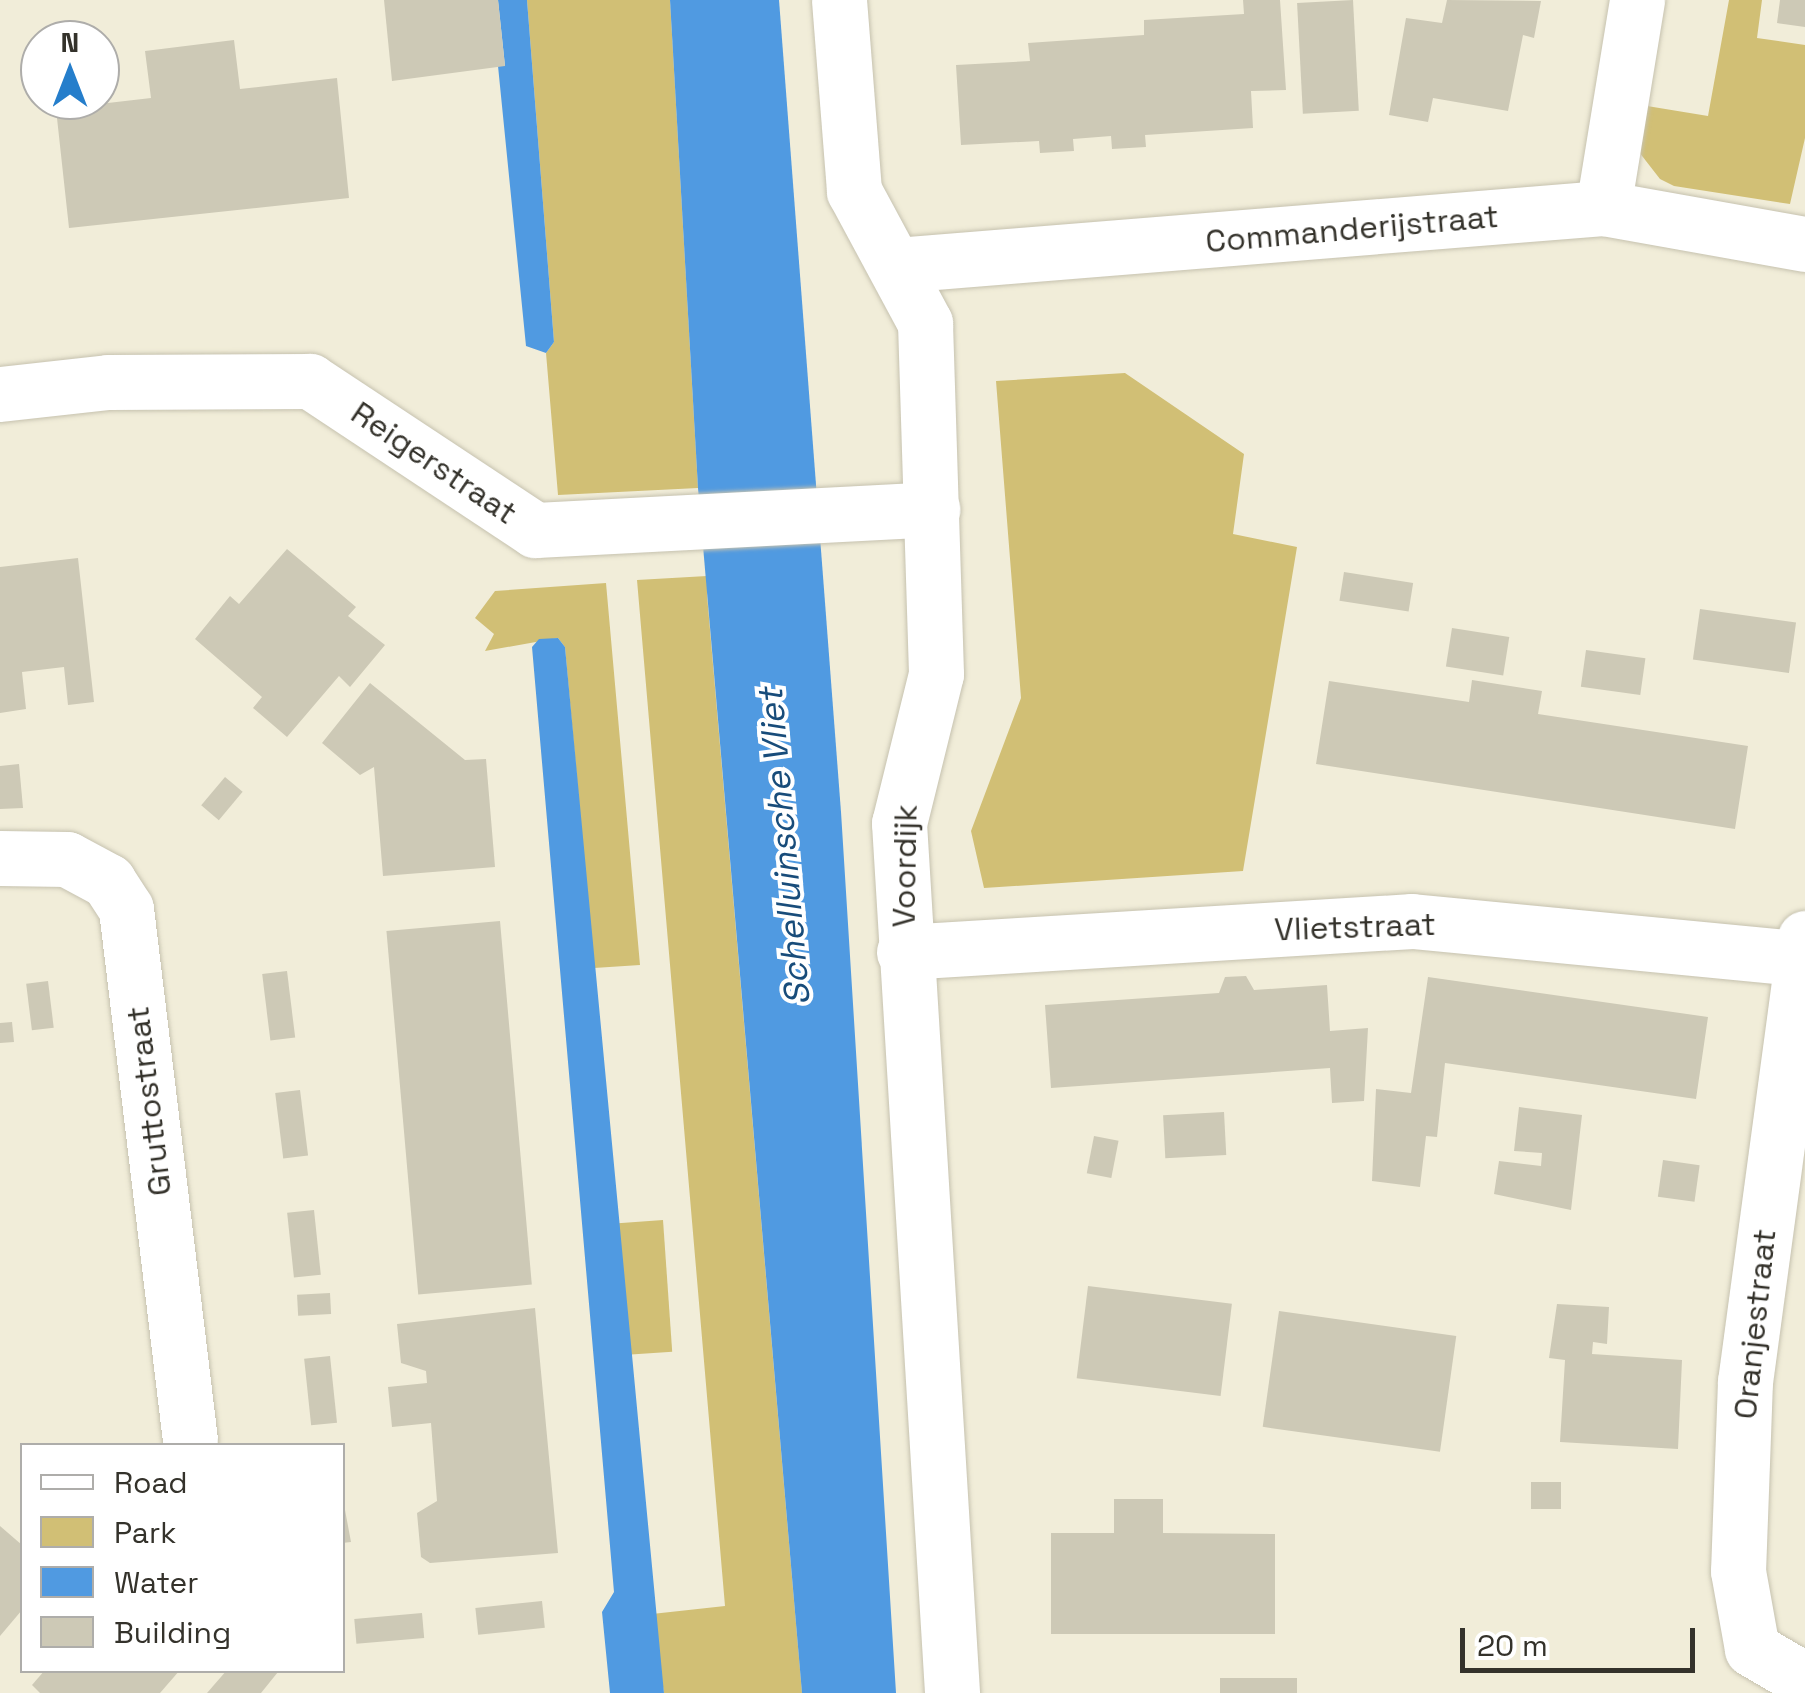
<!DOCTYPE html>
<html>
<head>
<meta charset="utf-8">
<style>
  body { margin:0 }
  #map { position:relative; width:1805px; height:1693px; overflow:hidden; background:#f1edd9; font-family:"Space Grotesk",sans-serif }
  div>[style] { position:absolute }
  .green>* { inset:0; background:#d1bf75; transform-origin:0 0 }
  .water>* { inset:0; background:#509ae1 }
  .building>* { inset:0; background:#cdc9b6; transform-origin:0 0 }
  .roads { filter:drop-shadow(0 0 2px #c6c2af) drop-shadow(0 0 2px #c6c2af) }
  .minor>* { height:55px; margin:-27.5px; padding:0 27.5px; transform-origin:27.5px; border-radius:27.5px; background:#fff }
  span { translate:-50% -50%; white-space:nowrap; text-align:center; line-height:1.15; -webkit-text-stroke:8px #fff; paint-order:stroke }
  .street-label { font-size:32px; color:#34322b }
  .water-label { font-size:35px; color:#184c7a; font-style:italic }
  .legend { position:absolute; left:20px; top:1443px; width:325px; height:230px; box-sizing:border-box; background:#fff; border:2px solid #aeadaa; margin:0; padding:12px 18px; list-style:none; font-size:30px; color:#34322b }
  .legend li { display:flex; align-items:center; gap:20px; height:50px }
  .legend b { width:50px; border:2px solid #aeadaa }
  .north { position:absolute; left:20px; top:20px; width:100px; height:100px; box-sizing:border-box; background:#fff; border:2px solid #aeadaa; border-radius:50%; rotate:0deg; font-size:28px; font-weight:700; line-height:40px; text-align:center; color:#34322b }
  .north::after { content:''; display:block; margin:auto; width:35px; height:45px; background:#257ecb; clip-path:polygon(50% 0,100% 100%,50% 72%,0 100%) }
  .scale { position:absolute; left:1460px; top:1628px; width:235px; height:45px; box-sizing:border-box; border:5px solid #34322b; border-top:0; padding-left:12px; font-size:30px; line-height:35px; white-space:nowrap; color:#34322b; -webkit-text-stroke:8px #fff; paint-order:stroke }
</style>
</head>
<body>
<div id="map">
  <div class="green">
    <i style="clip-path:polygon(527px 0,670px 0,698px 488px,558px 495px,546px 353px,554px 342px)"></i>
    <i style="clip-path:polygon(1729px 0,1762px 0,1757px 38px,1805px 45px,1805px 138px,1790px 204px,1674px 186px,1660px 179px,1639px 152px,1641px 105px,1708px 116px)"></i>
    <i style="clip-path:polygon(1125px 373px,1244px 454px,1233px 534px,1297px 547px,1243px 871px,984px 888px,971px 831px,1021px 698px,996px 381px)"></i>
    <i style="clip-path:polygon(707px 576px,707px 595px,802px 1693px,664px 1693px,652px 1614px,725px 1606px,637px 580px)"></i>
    <i style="clip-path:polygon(606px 583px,640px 965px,594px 968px,565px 647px,558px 638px,485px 651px,494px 634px,475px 618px,495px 591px)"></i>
    <i style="left:663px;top:1220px;width:132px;height:45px;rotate:86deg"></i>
  </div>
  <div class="water">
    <i style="clip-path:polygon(498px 0,527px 0,554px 342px,546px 353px,526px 346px,498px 66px,505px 66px)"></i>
    <i style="clip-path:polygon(670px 0,779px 0,841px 812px,896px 1693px,802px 1693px,698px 488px)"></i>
    <i style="clip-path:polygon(558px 638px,565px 647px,664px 1693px,610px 1693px,602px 1612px,614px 1592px,532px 647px,539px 639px)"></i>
  </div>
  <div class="building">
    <i style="clip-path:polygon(384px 0,498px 0,505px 66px,392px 81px)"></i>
    <i style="clip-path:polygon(1243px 0,1280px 0,1286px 90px,1251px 91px,1253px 128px,1145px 135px,1146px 147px,1112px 149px,1111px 136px,1073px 139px,1074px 151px,1040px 153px,1039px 141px,961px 145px,956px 65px,1030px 61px,1028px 43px,1144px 35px,1144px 20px,1244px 14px)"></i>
    <i style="left:1353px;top:0;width:111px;height:56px;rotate:87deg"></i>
    <i style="clip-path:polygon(1447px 0,1541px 1px,1534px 38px,1523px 35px,1508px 111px,1433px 98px,1428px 122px,1389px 115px,1406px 18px,1442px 23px)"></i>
    <i style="clip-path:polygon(1780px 0,1805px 0,1805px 27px,1777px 23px)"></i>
    <i style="clip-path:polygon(234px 40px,240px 89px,337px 78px,349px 198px,69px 228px,56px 109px,151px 98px,145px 51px)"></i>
    <i style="clip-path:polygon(287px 549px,356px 607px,348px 616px,385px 645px,350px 687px,339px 676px,287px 737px,253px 708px,262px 697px,195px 639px,230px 596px,239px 604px)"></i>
    <i style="clip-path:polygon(78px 558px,94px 702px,68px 705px,64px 667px,22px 672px,26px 709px,0 713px,0 567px)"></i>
    <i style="left:1344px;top:572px;width:70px;height:29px;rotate:9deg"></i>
    <i style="left:1700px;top:609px;width:97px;height:51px;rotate:8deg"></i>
    <i style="left:1452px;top:628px;width:58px;height:39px;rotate:9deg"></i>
    <i style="left:1586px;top:650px;width:60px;height:37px;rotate:8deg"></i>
    <i style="clip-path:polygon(1472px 680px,1542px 691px,1538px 714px,1748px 746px,1735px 829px,1316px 764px,1329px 681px,1469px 702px)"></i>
    <i style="clip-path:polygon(370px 683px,465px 760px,486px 759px,495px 867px,383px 876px,374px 767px,360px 775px,322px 743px)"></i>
    <i style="clip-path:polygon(19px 764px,23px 808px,0 809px,0 766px)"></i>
    <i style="left:225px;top:777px;width:23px;height:37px;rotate:40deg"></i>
    <i style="left:500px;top:921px;width:365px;height:114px;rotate:85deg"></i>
    <i style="left:287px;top:971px;width:67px;height:25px;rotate:83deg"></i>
    <i style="clip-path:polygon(1246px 976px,1254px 990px,1327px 985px,1330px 1031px,1368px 1028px,1364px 1101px,1332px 1103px,1330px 1068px,1051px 1088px,1045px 1005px,1219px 993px,1225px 977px)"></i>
    <i style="clip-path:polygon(1428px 977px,1708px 1017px,1696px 1099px,1445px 1063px,1437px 1137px,1426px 1136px,1420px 1187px,1372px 1181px,1376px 1089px,1411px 1093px)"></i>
    <i style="left:48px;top:981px;width:47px;height:22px;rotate:83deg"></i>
    <i style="clip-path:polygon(12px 1022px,14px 1042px,0 1043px,0 1023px)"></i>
    <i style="left:300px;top:1090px;width:66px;height:25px;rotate:83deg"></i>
    <i style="clip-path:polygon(1519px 1107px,1582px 1115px,1571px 1210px,1494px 1194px,1499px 1161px,1541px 1166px,1542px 1153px,1514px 1151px)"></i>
    <i style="left:1224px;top:1112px;width:43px;height:61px;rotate:87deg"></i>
    <i style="left:1094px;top:1136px;width:25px;height:38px;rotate:11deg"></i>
    <i style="left:1663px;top:1160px;width:37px;height:37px;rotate:8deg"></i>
    <i style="left:314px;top:1210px;width:65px;height:27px;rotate:84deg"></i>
    <i style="left:1088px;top:1286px;width:145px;height:93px;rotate:7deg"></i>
    <i style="left:330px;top:1293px;width:21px;height:33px;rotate:87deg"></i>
    <i style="clip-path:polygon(1557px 1304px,1609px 1307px,1607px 1344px,1593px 1342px,1592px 1354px,1682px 1360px,1678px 1449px,1560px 1442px,1565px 1360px,1549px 1358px)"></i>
    <i style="clip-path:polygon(535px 1308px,558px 1553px,430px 1563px,421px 1557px,417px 1513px,437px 1501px,431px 1423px,392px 1427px,388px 1387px,427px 1383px,426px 1371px,401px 1363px,397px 1324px)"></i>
    <i style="left:1279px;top:1311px;width:179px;height:117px;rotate:8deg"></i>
    <i style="left:330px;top:1356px;width:67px;height:26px;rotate:84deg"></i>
    <i style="left:1531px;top:1482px;width:30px;height:27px"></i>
    <i style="clip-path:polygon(342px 1494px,351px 1542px,342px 1543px)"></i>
    <i style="clip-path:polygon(1114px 1499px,1163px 1499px,1163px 1533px,1275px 1534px,1275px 1634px,1051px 1634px,1051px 1533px,1114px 1533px)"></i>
    <i style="clip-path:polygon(0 1526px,22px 1545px,22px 1610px,0 1636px)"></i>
    <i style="left:542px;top:1601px;width:27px;height:67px;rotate:84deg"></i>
    <i style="left:422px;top:1613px;width:25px;height:68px;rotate:85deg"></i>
    <i style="clip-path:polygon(45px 1670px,180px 1670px,160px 1693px,40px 1693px,32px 1685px)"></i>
    <i style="clip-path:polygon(227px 1670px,276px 1670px,278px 1672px,261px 1693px,207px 1693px)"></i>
    <i style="left:1220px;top:1678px;width:77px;height:15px"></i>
  </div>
  <div class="roads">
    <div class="minor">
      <i style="left:839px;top:0;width:192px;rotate:85.5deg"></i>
      <i style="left:854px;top:191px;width:150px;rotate:61.7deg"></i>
      <i style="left:925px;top:323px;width:351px;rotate:88.2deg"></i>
      <i style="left:936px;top:674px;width:154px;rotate:103.9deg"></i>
      <i style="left:899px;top:823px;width:872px;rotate:86.51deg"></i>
      <i style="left:1603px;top:208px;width:211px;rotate:-80.7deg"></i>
      <i style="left:897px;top:265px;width:708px;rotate:-4.62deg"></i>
      <i style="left:1603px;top:208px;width:205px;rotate:10.1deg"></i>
      <i style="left:0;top:394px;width:109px;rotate:-6.3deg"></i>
      <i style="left:108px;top:382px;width:202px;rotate:-0.3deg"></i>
      <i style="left:310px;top:381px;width:270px;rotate:33.5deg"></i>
      <i style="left:535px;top:530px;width:398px;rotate:-3deg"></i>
      <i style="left:0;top:858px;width:67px;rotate:0.9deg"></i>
      <i style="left:67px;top:859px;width:47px;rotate:28.2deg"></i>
      <i style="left:108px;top:881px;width:33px;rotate:57deg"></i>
      <i style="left:126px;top:909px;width:535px;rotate:83.13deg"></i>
      <i style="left:1805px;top:938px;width:447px;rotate:97.7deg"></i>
      <i style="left:1745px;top:1381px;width:190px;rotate:92.1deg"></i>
      <i style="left:1738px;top:1571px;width:79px;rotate:79.8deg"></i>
      <i style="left:1752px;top:1649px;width:61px;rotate:30.3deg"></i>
      <i style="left:904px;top:952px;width:509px;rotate:-3.49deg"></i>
      <i style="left:1412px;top:921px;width:395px;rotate:5.5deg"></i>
    </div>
  </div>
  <div class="street-label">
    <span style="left:1352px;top:229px;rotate:-5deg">Commanderijstraat</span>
    <span style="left:434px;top:463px;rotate:34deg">Reigerstraat</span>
    <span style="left:905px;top:866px;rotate:-89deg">Voordijk</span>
    <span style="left:1355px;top:927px;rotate:-2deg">Vlietstraat</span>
    <span style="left:149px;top:1101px;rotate:-97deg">Gruttostraat</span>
    <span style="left:1755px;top:1324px;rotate:-84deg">Oranjestraat</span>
  </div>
  <div class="water-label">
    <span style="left:784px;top:847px;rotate:-95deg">Schelluinsche Vliet</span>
  </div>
  <ul class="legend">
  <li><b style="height:12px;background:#fff"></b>Road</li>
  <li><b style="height:28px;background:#d1bf75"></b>Park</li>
  <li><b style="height:28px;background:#509ae1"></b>Water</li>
  <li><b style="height:28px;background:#cdc9b6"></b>Building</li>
  </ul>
  <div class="north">N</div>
  <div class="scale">20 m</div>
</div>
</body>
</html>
